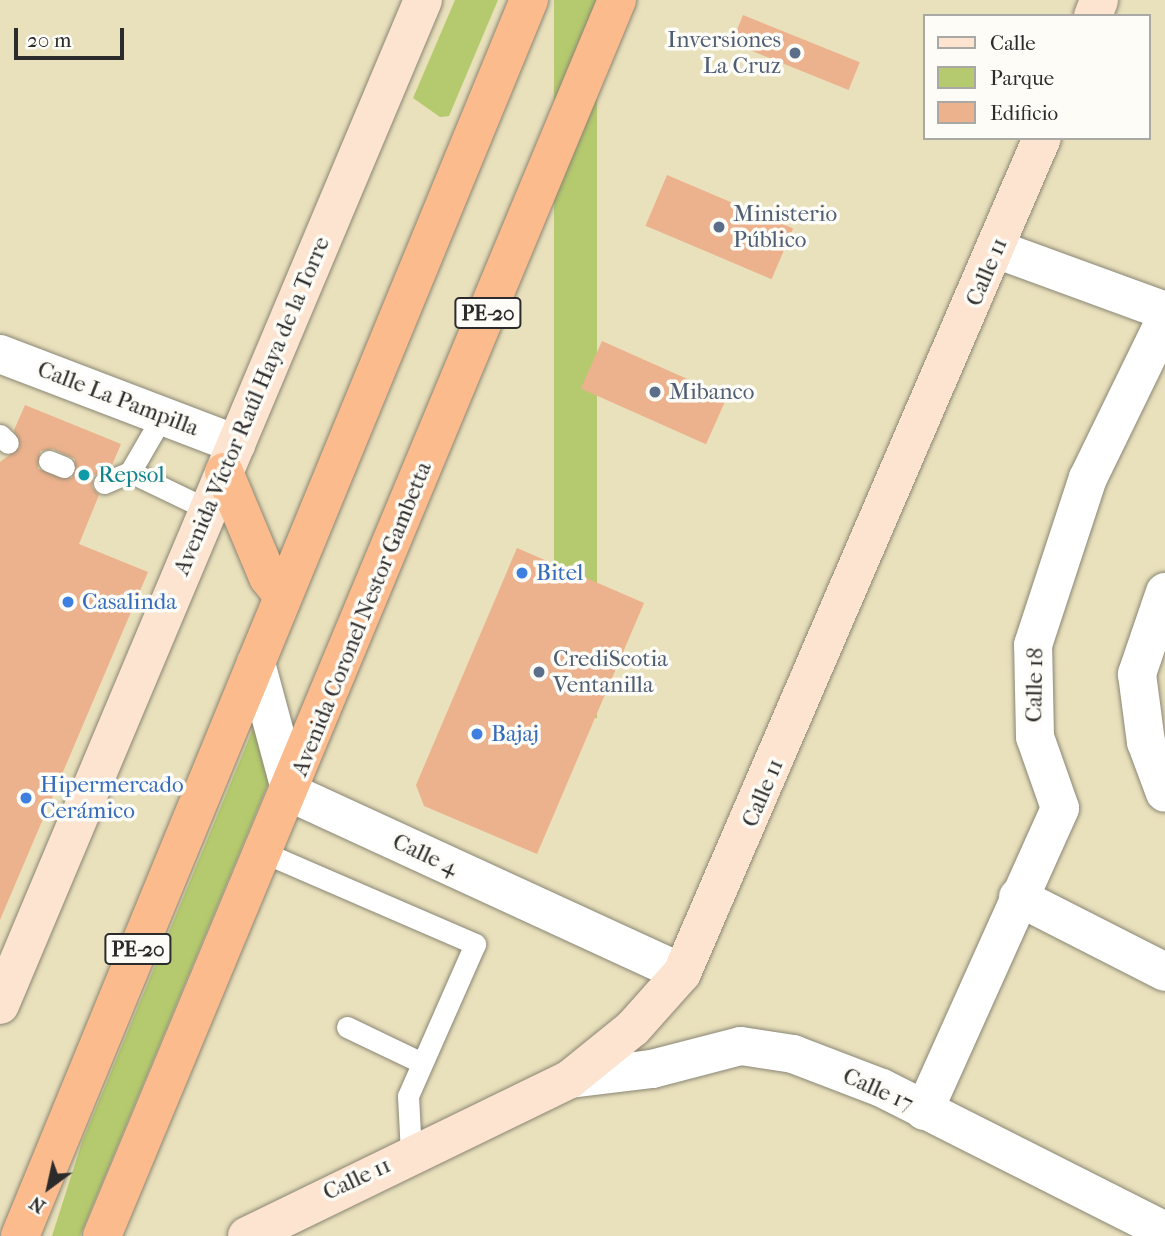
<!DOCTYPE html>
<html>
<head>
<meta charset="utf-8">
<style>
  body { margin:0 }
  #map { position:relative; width:1165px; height:1236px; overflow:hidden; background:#e9e0bc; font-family:"IM FELL French Canon",serif }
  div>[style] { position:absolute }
  .green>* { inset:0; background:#b5ca6e; transform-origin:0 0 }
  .building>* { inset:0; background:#ecb28d; transform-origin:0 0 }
  .roads { filter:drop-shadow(0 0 2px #8a8674) drop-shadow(0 0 2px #8a8674) }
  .lane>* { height:21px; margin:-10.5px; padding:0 10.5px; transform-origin:10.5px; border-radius:10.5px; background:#fff }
  .street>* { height:38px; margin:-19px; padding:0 19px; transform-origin:19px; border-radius:19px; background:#fff }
  .secondary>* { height:38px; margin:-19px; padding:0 19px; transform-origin:19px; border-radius:19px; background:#fde4d1 }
  .highway>* { height:38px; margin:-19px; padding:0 19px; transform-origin:19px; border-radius:19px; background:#fbbb8c }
  .dots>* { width:19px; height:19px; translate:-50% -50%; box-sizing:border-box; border:4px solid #fdfcf7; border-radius:50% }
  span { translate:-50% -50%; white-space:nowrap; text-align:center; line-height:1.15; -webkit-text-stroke:7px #fdfcf7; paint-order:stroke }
  .shield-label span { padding:2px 5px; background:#fdfcf7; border:2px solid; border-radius:5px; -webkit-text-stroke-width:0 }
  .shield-label { font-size:21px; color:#2b2b2b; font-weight:700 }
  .service-label { font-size:23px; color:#4e5e75 }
  .right { translate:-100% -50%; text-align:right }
  .left { translate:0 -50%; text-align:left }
  .street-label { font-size:23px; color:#2b2b2b }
  .culture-label { font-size:23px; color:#0d838f }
  .shop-label { font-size:23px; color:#366cbe }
  .legend { position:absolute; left:923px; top:14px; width:228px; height:126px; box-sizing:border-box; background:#fdfcf7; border:2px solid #a9a8a5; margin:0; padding:9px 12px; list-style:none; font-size:21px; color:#2b2b2b }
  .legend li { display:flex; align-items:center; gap:14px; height:35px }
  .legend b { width:35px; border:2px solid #a9a8a5 }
  .north { position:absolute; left:14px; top:1152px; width:70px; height:70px; -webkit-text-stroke:5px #fdfcf7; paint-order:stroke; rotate:213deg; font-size:19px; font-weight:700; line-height:28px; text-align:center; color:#2b2b2b }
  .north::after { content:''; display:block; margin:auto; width:24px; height:32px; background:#2b2b2b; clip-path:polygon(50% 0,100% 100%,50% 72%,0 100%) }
  .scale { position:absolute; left:14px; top:28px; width:110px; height:32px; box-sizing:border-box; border:4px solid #2b2b2b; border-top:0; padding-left:9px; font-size:21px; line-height:24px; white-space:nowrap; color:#2b2b2b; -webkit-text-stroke:5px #fdfcf7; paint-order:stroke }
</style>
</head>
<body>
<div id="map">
  <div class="green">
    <i style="clip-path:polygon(455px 0,498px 0,449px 116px,440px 117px,413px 98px)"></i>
    <i style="left:554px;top:0;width:43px;height:718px"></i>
    <i style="clip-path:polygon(253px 729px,272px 736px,278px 760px,80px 1236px,52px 1236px,82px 1142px)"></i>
  </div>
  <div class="building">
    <i style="left:743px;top:15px;width:126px;height:30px;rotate:22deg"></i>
    <i style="left:667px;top:175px;width:137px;height:55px;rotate:23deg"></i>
    <i style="left:602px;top:341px;width:137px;height:52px;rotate:24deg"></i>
    <i style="clip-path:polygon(evenodd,25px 405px,121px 444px,112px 465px,93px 476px,92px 487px,99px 495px,79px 544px,148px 572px,0 920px,0 462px,20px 447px,14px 430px,25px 405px,53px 449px,75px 459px,72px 478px,38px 469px,40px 451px,53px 449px)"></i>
    <i style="clip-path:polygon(517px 548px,644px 603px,537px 854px,424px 806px,416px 785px)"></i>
  </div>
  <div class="roads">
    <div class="lane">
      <i style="left:0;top:435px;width:11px;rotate:45deg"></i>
      <i style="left:49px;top:461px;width:16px;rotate:22deg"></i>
      <i style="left:130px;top:472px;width:88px;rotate:25.7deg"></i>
      <i style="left:104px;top:483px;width:28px;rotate:-23deg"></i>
      <i style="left:130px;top:472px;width:66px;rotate:-59.9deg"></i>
      <i style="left:265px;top:853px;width:229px;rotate:23.4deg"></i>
      <i style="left:475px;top:944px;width:166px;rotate:113.8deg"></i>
      <i style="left:408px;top:1096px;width:57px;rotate:87deg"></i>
      <i style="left:347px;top:1027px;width:83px;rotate:25.6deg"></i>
    </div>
    <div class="street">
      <i style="left:996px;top:249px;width:180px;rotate:20.1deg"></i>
      <i style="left:0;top:354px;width:253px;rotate:20.9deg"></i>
      <i style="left:1165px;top:592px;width:87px;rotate:108.9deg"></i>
      <i style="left:1137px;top:674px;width:69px;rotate:82.5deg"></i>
      <i style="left:1146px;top:742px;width:54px;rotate:69.6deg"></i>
      <i style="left:256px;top:663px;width:135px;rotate:74.9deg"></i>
      <i style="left:291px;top:793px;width:430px;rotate:24.7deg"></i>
      <i style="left:1018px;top:897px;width:165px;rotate:27deg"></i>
      <i style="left:570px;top:1079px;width:83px;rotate:-7deg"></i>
      <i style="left:652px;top:1069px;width:92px;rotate:-14.5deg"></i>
      <i style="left:741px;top:1046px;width:53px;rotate:8.7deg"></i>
      <i style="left:793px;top:1054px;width:95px;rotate:20.9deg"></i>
      <i style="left:882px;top:1088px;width:317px;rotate:26.8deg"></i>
      <i style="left:924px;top:1111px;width:332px;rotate:-65.8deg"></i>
      <i style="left:1060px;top:808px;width:75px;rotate:-109.4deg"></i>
      <i style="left:1035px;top:737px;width:92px;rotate:-91.2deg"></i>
      <i style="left:1033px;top:645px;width:176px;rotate:-71.8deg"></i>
      <i style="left:1088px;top:478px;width:176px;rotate:-64deg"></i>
    </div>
    <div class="secondary">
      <i style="left:1093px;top:16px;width:17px;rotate:-69deg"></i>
      <i style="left:0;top:1005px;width:1090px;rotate:-67.17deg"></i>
      <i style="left:247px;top:1236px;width:359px;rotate:-25.9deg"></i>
      <i style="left:570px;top:1079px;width:81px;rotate:-39deg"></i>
      <i style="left:633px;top:1028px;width:74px;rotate:-48.3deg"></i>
      <i style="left:682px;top:973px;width:909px;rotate:-66.68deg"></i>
    </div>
    <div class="highway">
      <i style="left:224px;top:472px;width:114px;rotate:67.3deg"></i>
      <i style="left:268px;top:577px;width:23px;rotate:52deg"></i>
      <i style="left:20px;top:1236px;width:1337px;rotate:-67.62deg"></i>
      <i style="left:102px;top:1236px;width:1339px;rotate:-67.38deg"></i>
    </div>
  </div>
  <div class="dots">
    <i style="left:795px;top:53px;background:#5c6f8a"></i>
    <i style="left:719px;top:227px;background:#5c6f8a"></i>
    <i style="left:655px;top:392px;background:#5c6f8a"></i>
    <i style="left:84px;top:475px;background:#0f9aa8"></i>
    <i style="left:522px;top:573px;background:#3f7fe0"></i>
    <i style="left:68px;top:602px;background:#3f7fe0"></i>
    <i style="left:539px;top:672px;background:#5c6f8a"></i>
    <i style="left:477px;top:734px;background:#3f7fe0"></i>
    <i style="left:26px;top:798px;background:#3f7fe0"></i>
  </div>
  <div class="shield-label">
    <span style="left:488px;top:313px">PE-20</span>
    <span style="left:138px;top:949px">PE-20</span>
  </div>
  <div class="service-label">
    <span class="right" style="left:781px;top:53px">Inversiones<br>La Cruz</span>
    <span class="left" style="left:733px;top:227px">Ministerio<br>Público</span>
    <span class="left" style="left:669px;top:392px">Mibanco</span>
    <span class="left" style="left:553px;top:672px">CrediScotia<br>Ventanilla</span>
  </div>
  <div class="street-label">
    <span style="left:987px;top:272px;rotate:-67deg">Calle 11</span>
    <span style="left:118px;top:399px;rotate:21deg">Calle La Pampilla</span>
    <span style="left:252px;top:406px;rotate:-67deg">Avenida Víctor Raúl Haya de la Torre</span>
    <span style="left:362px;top:619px;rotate:-68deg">Avenida Coronel Nestor Gambetta</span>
    <span style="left:1035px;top:685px;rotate:-89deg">Calle 18</span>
    <span style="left:763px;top:793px;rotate:-67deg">Calle 11</span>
    <span style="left:425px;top:855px;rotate:25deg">Calle 4</span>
    <span style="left:878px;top:1090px;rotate:24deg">Calle 17</span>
    <span style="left:357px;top:1179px;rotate:-25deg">Calle 11</span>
  </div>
  <div class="culture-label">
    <span class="left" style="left:98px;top:475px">Repsol</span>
  </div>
  <div class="shop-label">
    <span class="left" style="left:536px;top:573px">Bitel</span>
    <span class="left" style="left:82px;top:602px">Casalinda</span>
    <span class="left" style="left:491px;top:734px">Bajaj</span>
    <span class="left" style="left:40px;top:798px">Hipermercado<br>Cerámico</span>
  </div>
  <ul class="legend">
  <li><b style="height:9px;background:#fde4d1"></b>Calle</li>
  <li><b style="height:19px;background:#b5ca6e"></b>Parque</li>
  <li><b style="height:19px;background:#ecb28d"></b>Edificio</li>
  </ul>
  <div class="north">N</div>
  <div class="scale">20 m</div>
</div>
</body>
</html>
